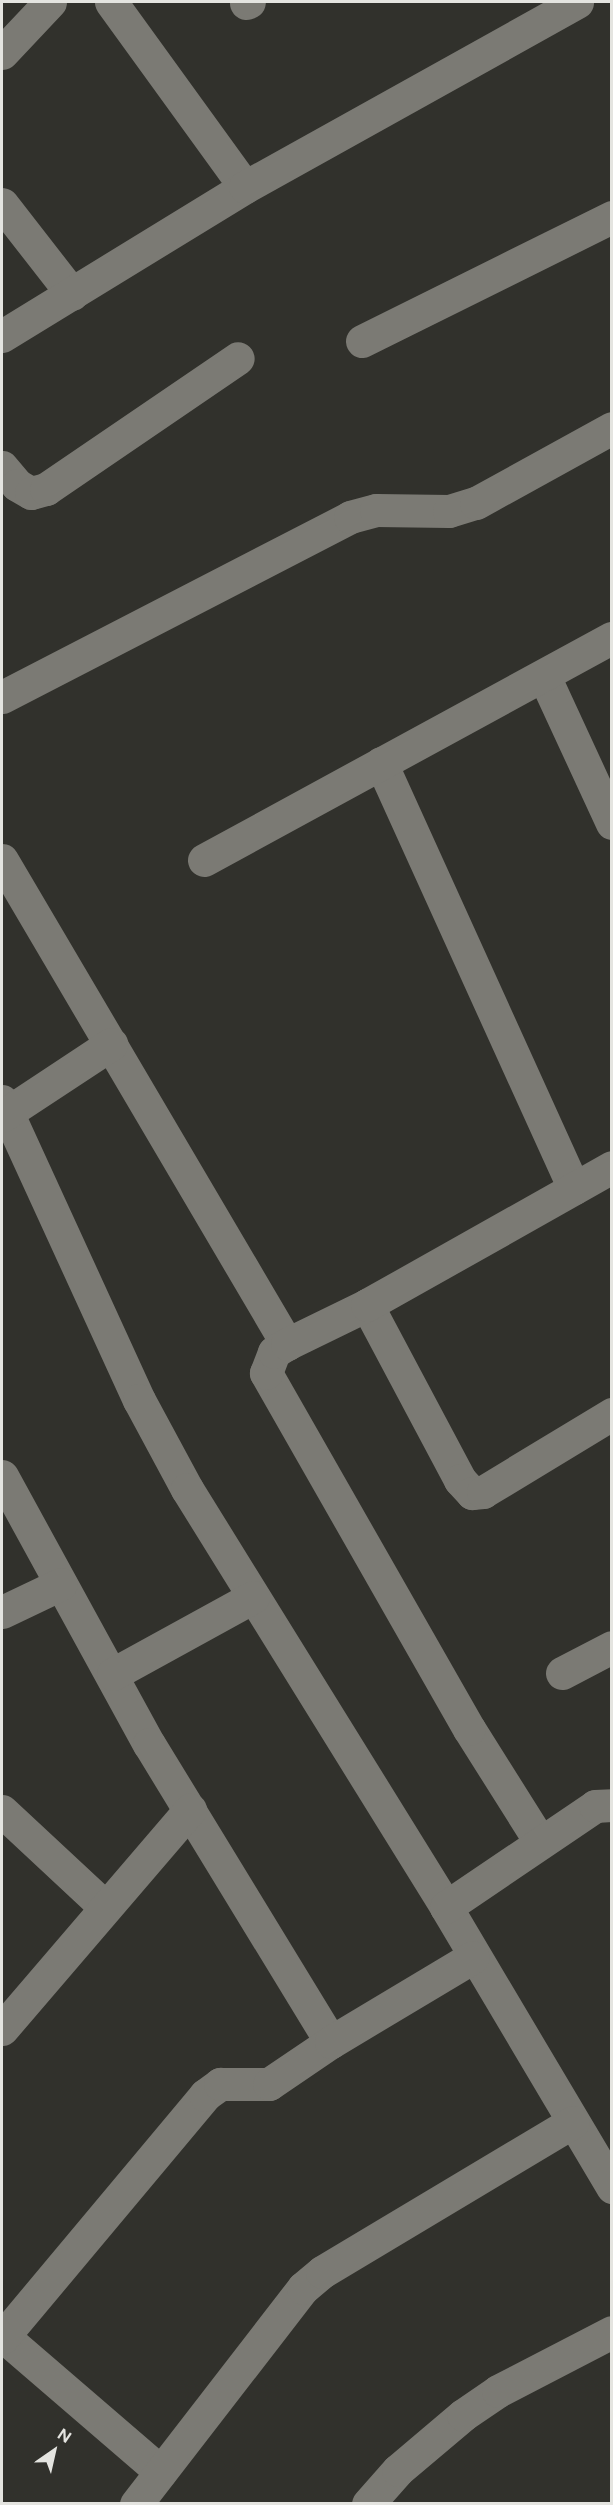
<!DOCTYPE html>
<html>
<head>
<meta charset="utf-8">
<style>
  body { margin:0 }
  #map { position:relative; width:613px; height:2505px; overflow:hidden; background:#31312c; font-family:Figtree,sans-serif }
  div>[style] { position:absolute }
  .minor>* { height:33px; margin:-16.5px; padding:0 16.5px; transform-origin:16.5px; border-radius:16.5px; background:#7b7a74 }
  span { translate:-50% -50%; white-space:nowrap; text-align:center; line-height:1.15; -webkit-text-stroke:4.5px #31312c; paint-order:stroke }
  .frame { position:absolute; inset:0; border:3px solid #e4e4e0; pointer-events:none }
  .north { position:absolute; left:24px; top:2421px; width:60px; height:60px; -webkit-text-stroke:4px #31312c; paint-order:stroke; rotate:34deg; font-size:16px; font-weight:700; line-height:24px; text-align:center; color:#e4e4e0 }
  .north::after { content:''; display:block; margin:auto; width:21px; height:27px; background:#e4e4e0; clip-path:polygon(50% 0,100% 100%,50% 72%,0 100%) }
</style>
</head>
<body>
<div id="map">
  <div class="minor">
    <i style="left:111px;top:2px;width:228px;rotate:54.1deg"></i>
    <i style="left:246px;top:3px;width:3px;rotate:-18deg"></i>
    <i style="left:2px;top:53px;width:70px;rotate:-46.7deg"></i>
    <i style="left:2px;top:204px;width:114px;rotate:52.1deg"></i>
    <i style="left:2px;top:336px;width:285px;rotate:-31.5deg"></i>
    <i style="left:245px;top:187px;width:380px;rotate:-29.1deg"></i>
    <i style="left:362px;top:341px;width:279px;rotate:-26.4deg"></i>
    <i style="left:2px;top:467px;width:23px;rotate:50deg"></i>
    <i style="left:17px;top:485px;width:16px;rotate:30deg"></i>
    <i style="left:31px;top:493px;width:16px;rotate:-15deg"></i>
    <i style="left:46px;top:489px;width:232px;rotate:-34.3deg"></i>
    <i style="left:544px;top:676px;width:162px;rotate:65.2deg"></i>
    <i style="left:2px;top:697px;width:392px;rotate:-27.3deg"></i>
    <i style="left:350px;top:517px;width:27px;rotate:-15deg"></i>
    <i style="left:376px;top:510px;width:73px;rotate:0.8deg"></i>
    <i style="left:449px;top:511px;width:28px;rotate:-17deg"></i>
    <i style="left:476px;top:503px;width:155px;rotate:-28.9deg"></i>
    <i style="left:381px;top:763px;width:467px;rotate:65.6deg"></i>
    <i style="left:2px;top:860px;width:562px;rotate:59.51deg"></i>
    <i style="left:204px;top:860px;width:464px;rotate:-28.6deg"></i>
    <i style="left:2px;top:1101px;width:329px;rotate:65.4deg"></i>
    <i style="left:139px;top:1400px;width:101px;rotate:61.7deg"></i>
    <i style="left:187px;top:1489px;width:492px;rotate:58.2deg"></i>
    <i style="left:446px;top:1907px;width:326px;rotate:59.3deg"></i>
    <i style="left:2px;top:1116px;width:131px;rotate:-33.4deg"></i>
    <i style="left:367px;top:1305px;width:198px;rotate:62deg"></i>
    <i style="left:460px;top:1480px;width:18px;rotate:47deg"></i>
    <i style="left:472px;top:1493px;width:11px;rotate:-5deg"></i>
    <i style="left:483px;top:1492px;width:151px;rotate:-31.2deg"></i>
    <i style="left:2px;top:1476px;width:306px;rotate:61.3deg"></i>
    <i style="left:149px;top:1744px;width:349px;rotate:58.6deg"></i>
    <i style="left:2px;top:1612px;width:65px;rotate:-25.4deg"></i>
    <i style="left:562px;top:1673px;width:56px;rotate:-27.5deg"></i>
    <i style="left:113px;top:1674px;width:160px;rotate:-28.8deg"></i>
    <i style="left:2px;top:1811px;width:141px;rotate:43deg"></i>
    <i style="left:539px;top:1840px;width:131px;rotate:-122.2deg"></i>
    <i style="left:469px;top:1729px;width:410px;rotate:-119.7deg"></i>
    <i style="left:266px;top:1373px;width:22px;rotate:-69deg"></i>
    <i style="left:274px;top:1352px;width:15px;rotate:-32deg"></i>
    <i style="left:287px;top:1344px;width:89px;rotate:-26deg"></i>
    <i style="left:367px;top:1305px;width:281px;rotate:-29.4deg"></i>
    <i style="left:446px;top:1907px;width:180px;rotate:-34.1deg"></i>
    <i style="left:595px;top:1806px;width:17px;rotate:-3deg"></i>
    <i style="left:2px;top:2029px;width:289px;rotate:-49.4deg"></i>
    <i style="left:3px;top:2336px;width:208px;rotate:40.7deg"></i>
    <i style="left:2px;top:2338px;width:317px;rotate:-50.1deg"></i>
    <i style="left:205px;top:2095px;width:19px;rotate:-36deg"></i>
    <i style="left:220px;top:2084px;width:49px"></i>
    <i style="left:269px;top:2084px;width:75px;rotate:-34.1deg"></i>
    <i style="left:331px;top:2042px;width:165px;rotate:-30.9deg"></i>
    <i style="left:136px;top:2504px;width:273px;rotate:-52.3deg"></i>
    <i style="left:303px;top:2288px;width:25px;rotate:-40deg"></i>
    <i style="left:322px;top:2272px;width:292px;rotate:-30.9deg"></i>
    <i style="left:368px;top:2504px;width:45px;rotate:-48.6deg"></i>
    <i style="left:398px;top:2470px;width:85px;rotate:-40.2deg"></i>
    <i style="left:463px;top:2415px;width:42px;rotate:-34.4deg"></i>
    <i style="left:498px;top:2391px;width:128px;rotate:-27.4deg"></i>
  </div>
  <div class="frame"></div>
  <div class="north">N</div>
</div>
</body>
</html>
